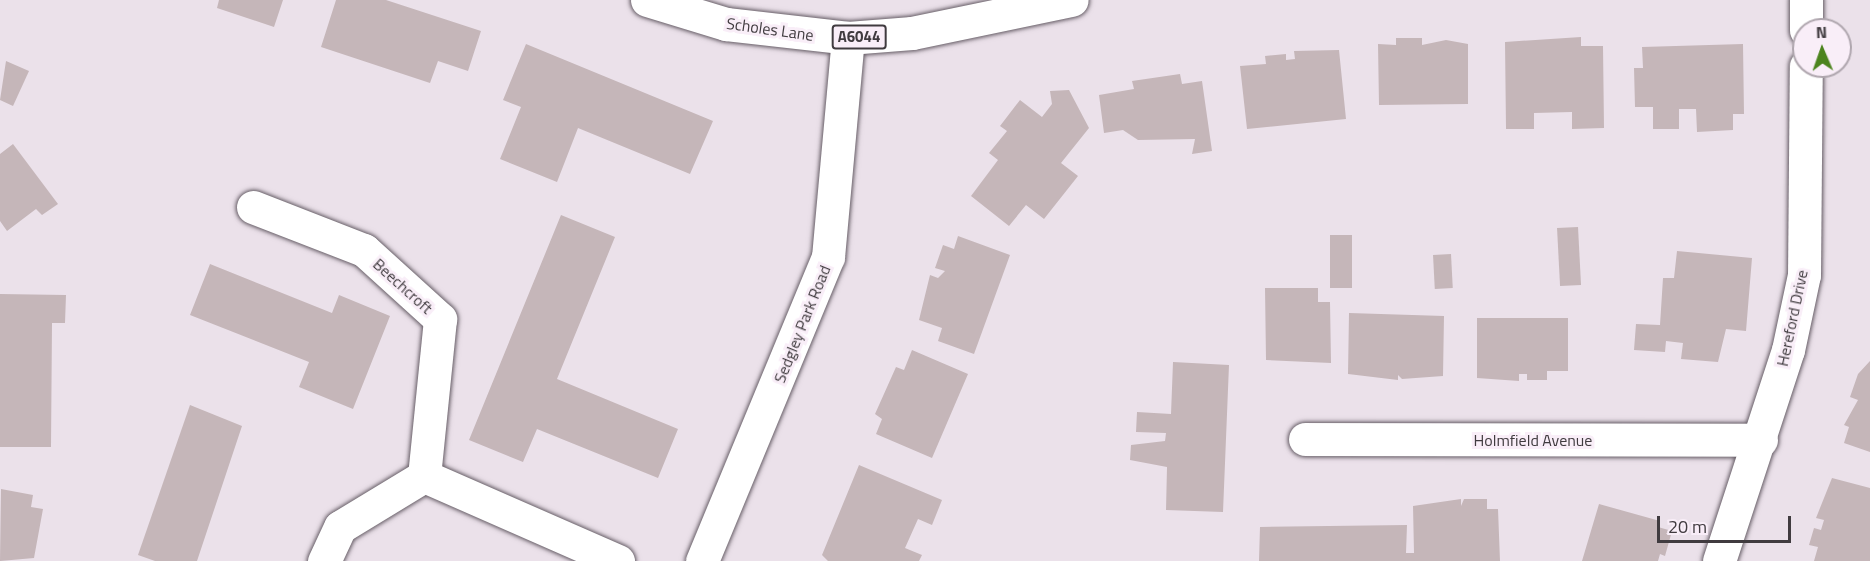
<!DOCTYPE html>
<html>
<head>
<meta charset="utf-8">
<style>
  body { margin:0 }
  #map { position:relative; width:1870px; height:561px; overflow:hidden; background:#ebe1ea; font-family:"Titillium Web",sans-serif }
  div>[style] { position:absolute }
  .building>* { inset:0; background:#c5b6b9; transform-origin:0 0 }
  .roads { filter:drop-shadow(0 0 2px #675e67) drop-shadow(0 0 2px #675e67) }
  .minor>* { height:33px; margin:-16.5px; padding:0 16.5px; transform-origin:16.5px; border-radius:16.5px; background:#fff }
  .major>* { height:33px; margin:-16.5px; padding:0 16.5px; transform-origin:16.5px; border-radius:16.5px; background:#fff }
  span { translate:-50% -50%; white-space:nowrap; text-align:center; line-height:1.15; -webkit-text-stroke:6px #f9eef8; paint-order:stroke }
  .shield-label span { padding:2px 4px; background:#f9eef8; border:2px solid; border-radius:4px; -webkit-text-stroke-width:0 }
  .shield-label { font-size:15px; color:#403b3f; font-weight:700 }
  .street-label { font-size:16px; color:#403b3f }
  .north { position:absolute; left:1792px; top:18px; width:60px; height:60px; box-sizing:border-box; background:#f9eef8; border:2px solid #afa6ae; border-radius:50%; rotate:358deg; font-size:16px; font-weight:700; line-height:24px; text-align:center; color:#403b3f }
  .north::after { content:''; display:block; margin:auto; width:21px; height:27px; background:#4c841e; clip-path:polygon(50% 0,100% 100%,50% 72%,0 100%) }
  .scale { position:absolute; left:1657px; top:516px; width:134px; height:27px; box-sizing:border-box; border:3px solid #403b3f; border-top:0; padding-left:8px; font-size:18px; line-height:21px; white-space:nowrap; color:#403b3f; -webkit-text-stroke:4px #f9eef8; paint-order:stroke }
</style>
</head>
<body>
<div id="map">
  <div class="building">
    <i style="clip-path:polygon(219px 0,283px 0,274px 27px,217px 8px)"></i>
    <i style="clip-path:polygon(336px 0,386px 0,481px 31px,468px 71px,438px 61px,430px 83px,321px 47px)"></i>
    <i style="clip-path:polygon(1581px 37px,1581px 46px,1603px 46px,1604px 128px,1572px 129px,1572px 112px,1534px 113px,1534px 129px,1506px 129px,1505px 42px)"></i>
    <i style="clip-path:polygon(1396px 38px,1422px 38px,1422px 45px,1446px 40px,1468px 44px,1468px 104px,1379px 105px,1378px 44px,1396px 45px)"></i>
    <i style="clip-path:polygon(526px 44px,713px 121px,690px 174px,578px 128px,557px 182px,500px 159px,521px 107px,503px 100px)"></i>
    <i style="clip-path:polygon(1743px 44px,1744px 114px,1733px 114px,1733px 130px,1697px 132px,1696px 109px,1679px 109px,1679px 129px,1653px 129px,1653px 107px,1635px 107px,1634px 68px,1643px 68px,1642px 47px)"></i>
    <i style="clip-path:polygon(1339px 50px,1346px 119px,1247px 129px,1240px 66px,1266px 64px,1265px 56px,1286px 54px,1286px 60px,1295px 59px,1294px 51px)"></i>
    <i style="clip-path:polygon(6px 61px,29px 71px,13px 106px,0 100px)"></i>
    <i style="clip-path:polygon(1180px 74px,1182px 84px,1202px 81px,1212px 151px,1192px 154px,1195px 139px,1138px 140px,1123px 130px,1104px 133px,1099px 95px,1134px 89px,1132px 81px)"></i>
    <i style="clip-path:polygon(1069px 90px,1089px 128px,1061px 163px,1078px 176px,1044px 219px,1026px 205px,1009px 226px,971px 196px,998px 160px,989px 153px,1007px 131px,1000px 126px,1020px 100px,1042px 117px,1052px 104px,1050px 91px)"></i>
    <i style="clip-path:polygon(13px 144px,58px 204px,42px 215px,36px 209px,7px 231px,0 221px,0 154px)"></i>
    <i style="clip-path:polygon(561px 215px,615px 237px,557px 379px,678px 429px,658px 478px,537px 429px,523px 462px,469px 440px)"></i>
    <i style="left:1578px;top:227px;width:58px;height:21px;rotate:87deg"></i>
    <i style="left:1330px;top:235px;width:22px;height:53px"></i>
    <i style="clip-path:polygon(958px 236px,1010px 255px,974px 354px,938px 341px,942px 328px,919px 320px,930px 275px,938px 278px,945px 271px,935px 268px,943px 245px,954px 249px)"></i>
    <i style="clip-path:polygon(1677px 251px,1752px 258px,1746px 331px,1726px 329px,1718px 362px,1681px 359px,1683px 343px,1666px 341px,1665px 352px,1634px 350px,1636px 324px,1660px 325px,1663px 278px,1674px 278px)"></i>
    <i style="left:1451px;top:254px;width:34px;height:18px;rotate:87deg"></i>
    <i style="clip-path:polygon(210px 264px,332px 313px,339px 295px,390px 316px,353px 409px,299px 387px,309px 362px,190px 315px)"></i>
    <i style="clip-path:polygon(1265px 288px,1318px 288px,1318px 302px,1330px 302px,1331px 363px,1266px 360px)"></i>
    <i style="clip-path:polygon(0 294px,66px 295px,65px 323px,52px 323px,51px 447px,0 447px)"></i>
    <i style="clip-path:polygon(1349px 313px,1444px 316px,1443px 376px,1402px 379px,1398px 375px,1398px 380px,1348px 374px)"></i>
    <i style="clip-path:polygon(1477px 318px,1568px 318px,1568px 371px,1547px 371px,1547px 380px,1527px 380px,1527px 374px,1519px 374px,1519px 381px,1477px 378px)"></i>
    <i style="clip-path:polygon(912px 350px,968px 374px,932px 458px,876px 434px,882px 419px,875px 414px,896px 367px,904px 370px)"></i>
    <i style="clip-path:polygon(1870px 361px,1870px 452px,1844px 443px,1849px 427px,1844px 425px,1858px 400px,1850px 397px,1858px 374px)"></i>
    <i style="clip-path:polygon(1173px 362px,1229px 365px,1223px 512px,1166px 510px,1167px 467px,1130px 460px,1131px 445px,1165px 441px,1166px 433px,1136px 432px,1137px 412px,1171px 414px)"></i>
    <i style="clip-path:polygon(190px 405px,242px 426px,197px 561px,155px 561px,138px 555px)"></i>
    <i style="clip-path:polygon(859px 465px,942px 500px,932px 525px,918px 519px,905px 548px,922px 555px,919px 561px,828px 561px,822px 555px)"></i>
    <i style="clip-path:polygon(1832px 478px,1870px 488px,1870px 561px,1814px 561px,1818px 547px,1809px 545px,1814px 528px,1821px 530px,1824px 520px,1816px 518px)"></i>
    <i style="clip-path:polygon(1px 489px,33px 495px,31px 507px,43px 509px,34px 558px,0 561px)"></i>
    <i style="clip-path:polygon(1461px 499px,1461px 506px,1464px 499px,1487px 499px,1487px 509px,1498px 509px,1500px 561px,1259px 561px,1260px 527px,1407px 525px,1406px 553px,1414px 553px,1413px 506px)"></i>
    <i style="clip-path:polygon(1599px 504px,1660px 521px,1658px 527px,1672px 531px,1665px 556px,1660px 554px,1658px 561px,1582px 561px)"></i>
  </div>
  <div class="roads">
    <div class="minor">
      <i style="left:1806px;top:30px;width:30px;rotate:-90deg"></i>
      <i style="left:253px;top:207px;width:119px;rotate:21.2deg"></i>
      <i style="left:364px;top:250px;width:103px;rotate:42.2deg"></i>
      <i style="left:440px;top:319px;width:158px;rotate:95.8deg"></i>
      <i style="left:424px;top:476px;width:98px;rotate:148.7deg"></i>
      <i style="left:340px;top:527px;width:38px;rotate:115deg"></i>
      <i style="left:1305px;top:439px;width:456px;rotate:0.1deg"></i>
      <i style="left:424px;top:476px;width:212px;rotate:23.7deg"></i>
      <i style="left:702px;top:561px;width:329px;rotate:-67.5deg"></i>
      <i style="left:828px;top:257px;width:220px;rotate:-84.8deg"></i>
      <i style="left:1719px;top:561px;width:222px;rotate:-71.9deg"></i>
      <i style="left:1788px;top:350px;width:77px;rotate:-78deg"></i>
      <i style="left:1804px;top:275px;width:209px;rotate:-89.5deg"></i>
    </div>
    <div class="major">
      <i style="left:647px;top:0;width:83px;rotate:16.9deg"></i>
      <i style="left:726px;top:24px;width:123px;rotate:6.5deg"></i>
      <i style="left:848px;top:38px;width:64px;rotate:-4.5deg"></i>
      <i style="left:912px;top:33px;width:163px;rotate:-11.7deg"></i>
    </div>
  </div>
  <div class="shield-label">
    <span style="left:859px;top:37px">A6044</span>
  </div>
  <div class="street-label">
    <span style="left:770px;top:29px;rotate:8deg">Scholes Lane</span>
    <span style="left:403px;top:286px;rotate:42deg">Beechcroft</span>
    <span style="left:1792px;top:318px;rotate:-78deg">Hereford Drive</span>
    <span style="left:802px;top:324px;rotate:-68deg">Sedgley Park Road</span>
    <span style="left:1533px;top:440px">Holmfield Avenue</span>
  </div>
  <div class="north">N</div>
  <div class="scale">20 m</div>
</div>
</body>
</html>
